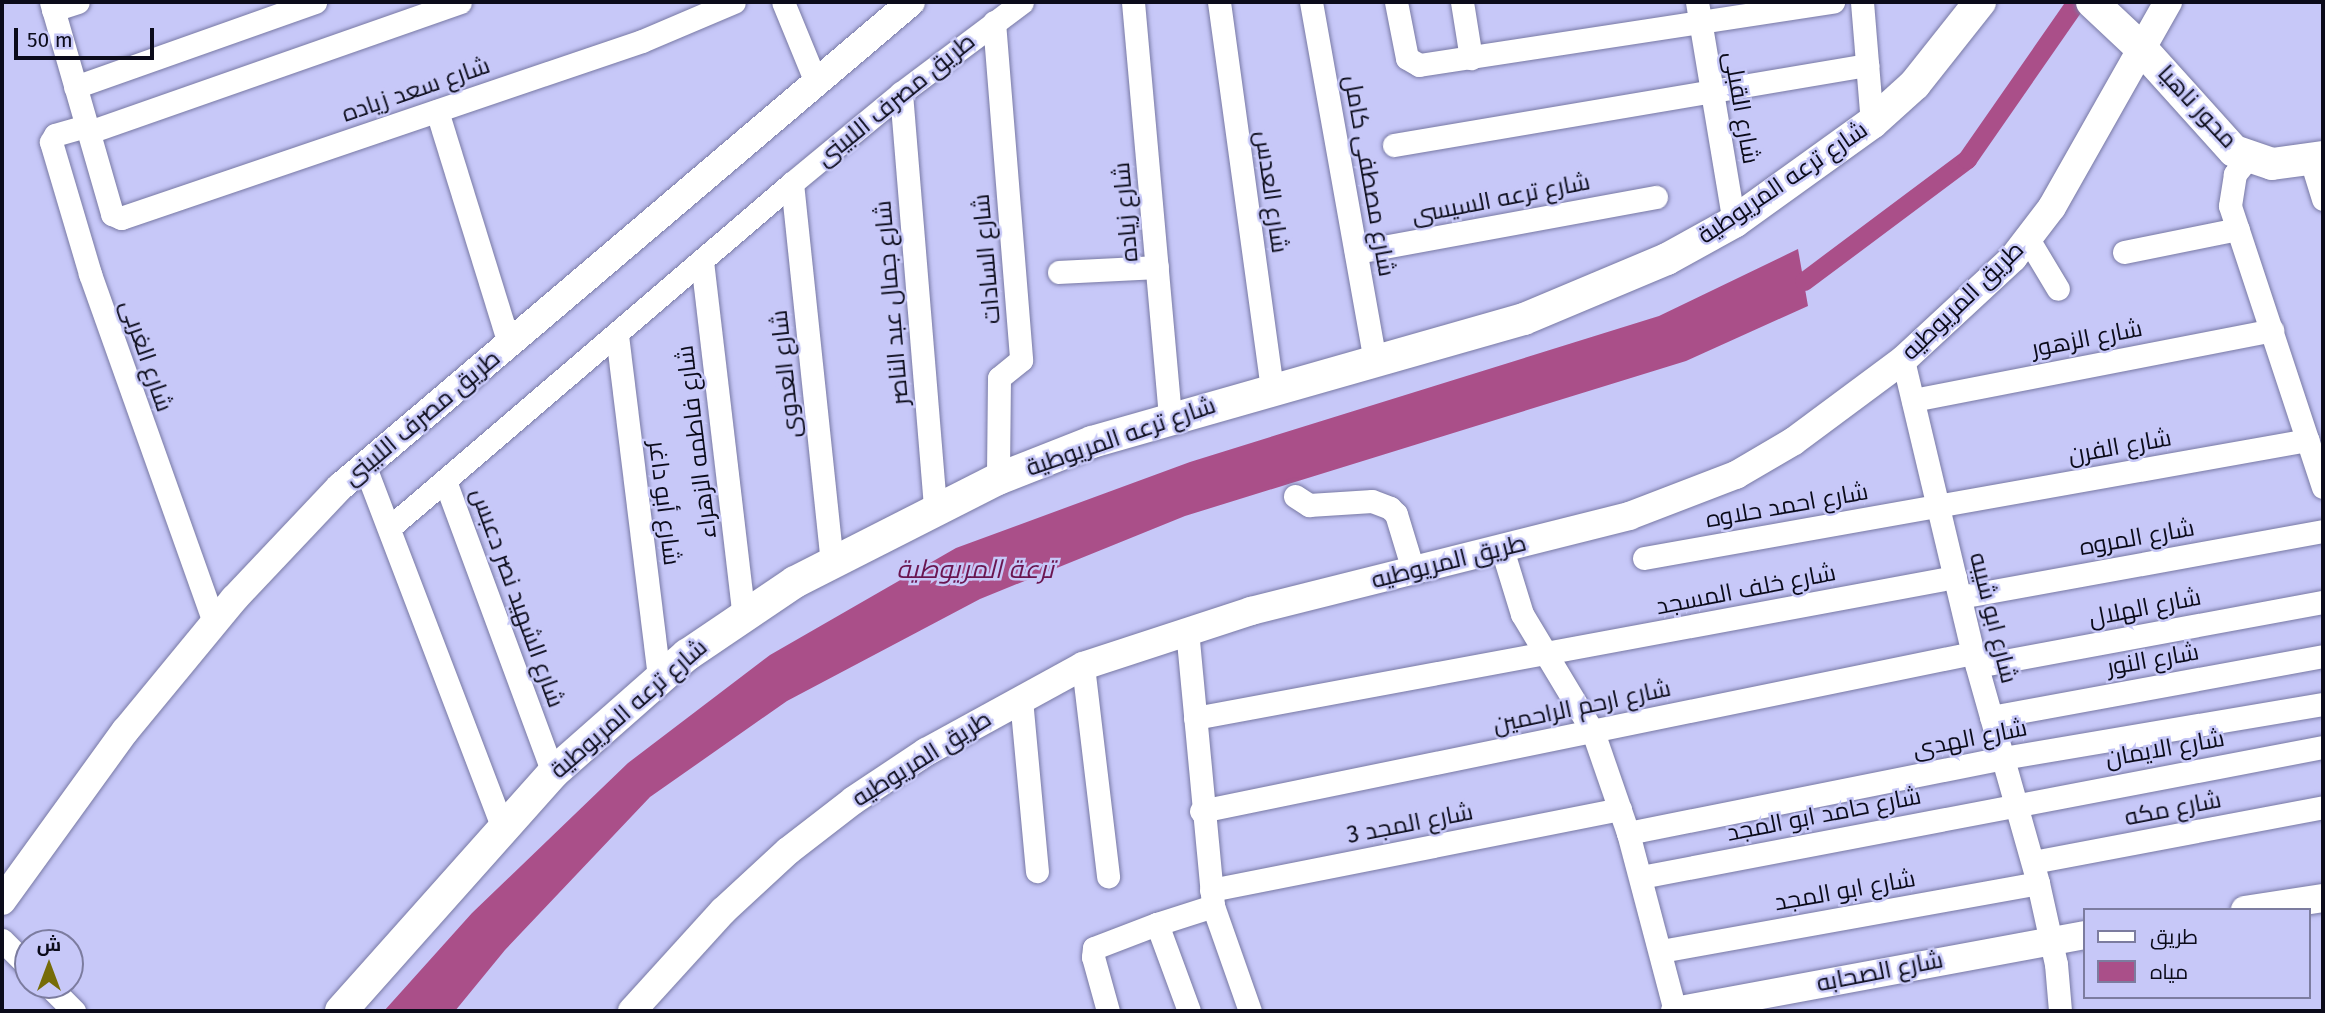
<!DOCTYPE html>
<html>
<head>
<meta charset="utf-8">
<style>
  body { margin:0 }
  #map { position:relative; width:2325px; height:1013px; overflow:hidden; background:#c7c8f8; font-family:"Fira Sans",Cairo,sans-serif }
  div>[style] { position:absolute }
  .water>* { inset:0; background:#aa4f89 }
  .canal>* { height:19px; margin:-9.5px; padding:0 9.5px; transform-origin:9.5px; border-radius:9.5px; background:#aa4f89 }
  .roads { filter:drop-shadow(0 0 2px #7879a4) drop-shadow(0 0 2px #7879a4) }
  .minor>* { height:23px; margin:-11.5px; padding:0 11.5px; transform-origin:11.5px; border-radius:11.5px; background:#fff }
  .tertiary>* { height:28px; margin:-14px; padding:0 14px; transform-origin:14px; border-radius:14px; background:#fff }
  .secondary>* { height:32px; margin:-16px; padding:0 16px; transform-origin:16px; border-radius:16px; background:#fff }
  span { translate:-50% -50%; white-space:nowrap; text-align:center; line-height:1.15; -webkit-text-stroke:5px #c7c8f8; paint-order:stroke }
  .street-label { font-size:24px; color:#0b0b1a }
  .water-label { font-size:26px; color:#6a1550; font-style:italic }
  .frame { position:absolute; inset:0; border:4px solid #0b0b1a; pointer-events:none }
  .legend { position:absolute; left:2083px; top:908px; width:228px; height:91px; box-sizing:border-box; background:#c7c8f8; border:2px solid #7c7c9f; margin:0; padding:9px 12px; list-style:none; font-size:21px; color:#0b0b1a }
  .legend li { display:flex; align-items:center; gap:14px; height:35px }
  .legend b { width:35px; border:2px solid #7c7c9f }
  .north { position:absolute; left:14px; top:929px; width:70px; height:70px; box-sizing:border-box; background:#c7c8f8; border:2px solid #7c7c9f; border-radius:50%; rotate:0deg; font-size:19px; font-weight:700; line-height:28px; text-align:center; color:#0b0b1a }
  .north::after { content:''; display:block; margin:auto; width:24px; height:32px; background:#766c08; clip-path:polygon(50% 0,100% 100%,50% 72%,0 100%) }
  .scale { position:absolute; left:14px; top:28px; width:140px; height:32px; box-sizing:border-box; border:4px solid #0b0b1a; border-top:0; padding-left:9px; font-size:21px; line-height:24px; white-space:nowrap; color:#0b0b1a; -webkit-text-stroke:5px #c7c8f8; paint-order:stroke }
</style>
</head>
<body>
<div id="map">
  <div class="water">
    <i style="clip-path:polygon(1798px 249px,1808px 306px,1686px 361px,1185px 516px,980px 599px,787px 701px,650px 797px,505px 950px,455px 1011px,384px 1011px,472px 913px,628px 763px,770px 655px,956px 548px,1190px 462px,1659px 316px)"></i>
  </div>
  <div class="canal">
    <i style="left:1804px;top:281px;width:204px;rotate:-36.8deg"></i>
    <i style="left:1967px;top:159px;width:191px;rotate:-55.2deg"></i>
  </div>
  <div class="roads">
    <div class="minor">
      <i style="left:51px;top:2px;width:221px;rotate:73.9deg"></i>
      <i style="left:112px;top:214px;width:10px;rotate:24deg"></i>
      <i style="left:121px;top:218px;width:550px;rotate:-18.76deg"></i>
      <i style="left:642px;top:41px;width:100px;rotate:-23deg"></i>
      <i style="left:783px;top:2px;width:84px;rotate:67.7deg"></i>
      <i style="left:1133px;top:2px;width:417px;rotate:84.9deg"></i>
      <i style="left:1219px;top:2px;width:391px;rotate:82.2deg"></i>
      <i style="left:1311px;top:2px;width:364px;rotate:79.9deg"></i>
      <i style="left:1396px;top:2px;width:57px;rotate:78.9deg"></i>
      <i style="left:1407px;top:58px;width:14px;rotate:30deg"></i>
      <i style="left:1419px;top:65px;width:419px;rotate:-8.7deg"></i>
      <i style="left:1462px;top:2px;width:57px;rotate:80.9deg"></i>
      <i style="left:1697px;top:2px;width:223px;rotate:80.5deg"></i>
      <i style="left:1862px;top:2px;width:121px;rotate:85.3deg"></i>
      <i style="left:53px;top:10px;width:26px;rotate:-18deg"></i>
      <i style="left:994px;top:22px;width:339px;rotate:85.4deg"></i>
      <i style="left:1021px;top:360px;width:28px;rotate:141deg"></i>
      <i style="left:999px;top:378px;width:101px;rotate:90.6deg"></i>
      <i style="left:75px;top:87px;width:255px;rotate:-19.5deg"></i>
      <i style="left:901px;top:93px;width:417px;rotate:85.3deg"></i>
      <i style="left:437px;top:111px;width:244px;rotate:72.8deg"></i>
      <i style="left:86px;top:126px;width:32px;rotate:164deg"></i>
      <i style="left:55px;top:135px;width:8px;rotate:120deg"></i>
      <i style="left:51px;top:142px;width:138px;rotate:73.5deg"></i>
      <i style="left:90px;top:274px;width:370px;rotate:70.4deg"></i>
      <i style="left:89px;top:132px;width:393px;rotate:-19.3deg"></i>
      <i style="left:1394px;top:145px;width:480px;rotate:-9.6deg"></i>
      <i style="left:2248px;top:158px;width:21px;rotate:129deg"></i>
      <i style="left:2235px;top:174px;width:32px;rotate:99deg"></i>
      <i style="left:2230px;top:206px;width:296px;rotate:71.7deg"></i>
      <i style="left:2311px;top:160px;width:41px;rotate:72.9deg"></i>
      <i style="left:792px;top:183px;width:380px;rotate:84deg"></i>
      <i style="left:2028px;top:239px;width:58px;rotate:59deg"></i>
      <i style="left:1356px;top:252px;width:305px;rotate:-10.4deg"></i>
      <i style="left:2124px;top:252px;width:116px;rotate:-11.4deg"></i>
      <i style="left:702px;top:261px;width:358px;rotate:83.3deg"></i>
      <i style="left:1059px;top:272px;width:98px;rotate:-2.9deg"></i>
      <i style="left:617px;top:335px;width:346px;rotate:83deg"></i>
      <i style="left:1903px;top:360px;width:301px;rotate:76.6deg"></i>
      <i style="left:1973px;top:653px;width:239px;rotate:74.2deg"></i>
      <i style="left:2038px;top:883px;width:83px;rotate:77.5deg"></i>
      <i style="left:2056px;top:964px;width:47px;rotate:85.1deg"></i>
      <i style="left:1913px;top:400px;width:366px;rotate:-11deg"></i>
      <i style="left:365px;top:467px;width:387px;rotate:69.1deg"></i>
      <i style="left:445px;top:481px;width:311px;rotate:69.7deg"></i>
      <i style="left:1295px;top:496px;width:17px;rotate:33deg"></i>
      <i style="left:1309px;top:505px;width:63px;rotate:-3.6deg"></i>
      <i style="left:1372px;top:501px;width:19px;rotate:21deg"></i>
      <i style="left:1390px;top:508px;width:8px;rotate:45deg"></i>
      <i style="left:1396px;top:514px;width:59px;rotate:73.1deg"></i>
      <i style="left:389px;top:528px;width:531px;rotate:-40.57deg"></i>
      <i style="left:792px;top:183px;width:141px;rotate:-39.5deg"></i>
      <i style="left:901px;top:93px;width:151px;rotate:-36.9deg"></i>
      <i style="left:1502px;top:549px;width:68px;rotate:72.9deg"></i>
      <i style="left:1522px;top:614px;width:138px;rotate:59deg"></i>
      <i style="left:1593px;top:732px;width:107px;rotate:70.9deg"></i>
      <i style="left:1628px;top:833px;width:184px;rotate:75.2deg"></i>
      <i style="left:1644px;top:558px;width:674px;rotate:-10.08deg"></i>
      <i style="left:1960px;top:597px;width:369px;rotate:-10.3deg"></i>
      <i style="left:1187px;top:630px;width:277px;rotate:84.6deg"></i>
      <i style="left:1213px;top:906px;width:111px;rotate:70.6deg"></i>
      <i style="left:1083px;top:666px;width:212px;rotate:83.2deg"></i>
      <i style="left:1977px;top:666px;width:352px;rotate:-10.5deg"></i>
      <i style="left:1021px;top:699px;width:173px;rotate:84.7deg"></i>
      <i style="left:1991px;top:717px;width:338px;rotate:-10.4deg"></i>
      <i style="left:1195px;top:718px;width:773px;rotate:-10.51deg"></i>
      <i style="left:1201px;top:811px;width:788px;rotate:-11.57deg"></i>
      <i style="left:1628px;top:833px;width:382px;rotate:-11.3deg"></i>
      <i style="left:2003px;top:758px;width:325px;rotate:-9.6deg"></i>
      <i style="left:2033px;top:862px;width:295px;rotate:-10.7deg"></i>
      <i style="left:1641px;top:877px;width:694px;rotate:-10.79deg"></i>
      <i style="left:1211px;top:890px;width:417px;rotate:-11.2deg"></i>
      <i style="left:2px;top:940px;width:37px;rotate:45deg"></i>
      <i style="left:1661px;top:951px;width:383px;rotate:-10.2deg"></i>
      <i style="left:48px;top:985px;width:37px;rotate:45deg"></i>
      <i style="left:1108px;top:1011px;width:56px;rotate:-105.5deg"></i>
      <i style="left:1093px;top:957px;width:9px;rotate:-84deg"></i>
      <i style="left:1094px;top:948px;width:67px;rotate:-20.9deg"></i>
      <i style="left:1189px;top:1011px;width:93px;rotate:-110.2deg"></i>
      <i style="left:1157px;top:924px;width:59px;rotate:-17.8deg"></i>
    </div>
    <div class="tertiary">
      <i style="left:2px;top:901px;width:211px;rotate:-54.1deg"></i>
      <i style="left:126px;top:730px;width:170px;rotate:-50.5deg"></i>
      <i style="left:234px;top:599px;width:154px;rotate:-46.6deg"></i>
      <i style="left:340px;top:487px;width:749px;rotate:-40.34deg"></i>
      <i style="left:2245px;top:910px;width:79px;rotate:-8.7deg"></i>
      <i style="left:632px;top:1011px;width:135px;rotate:-47.7deg"></i>
      <i style="left:723px;top:911px;width:88px;rotate:-42.7deg"></i>
      <i style="left:788px;top:851px;width:83px;rotate:-37.7deg"></i>
      <i style="left:854px;top:800px;width:87px;rotate:-33.7deg"></i>
      <i style="left:926px;top:752px;width:179px;rotate:-28.7deg"></i>
      <i style="left:1083px;top:666px;width:177px;rotate:-18.1deg"></i>
      <i style="left:1251px;top:611px;width:390px;rotate:-14.1deg"></i>
      <i style="left:1629px;top:516px;width:115px;rotate:-21deg"></i>
      <i style="left:1736px;top:475px;width:67px;rotate:-30.4deg"></i>
      <i style="left:1794px;top:441px;width:136px;rotate:-36.6deg"></i>
      <i style="left:1903px;top:360px;width:150px;rotate:-42.8deg"></i>
      <i style="left:2013px;top:258px;width:64px;rotate:-52.6deg"></i>
      <i style="left:2052px;top:207px;width:236px;rotate:-60.5deg"></i>
      <i style="left:1675px;top:1011px;width:417px;rotate:-10.5deg"></i>
    </div>
    <div class="secondary">
      <i style="left:2092px;top:2px;width:69px;rotate:43.2deg"></i>
      <i style="left:2142px;top:49px;width:137px;rotate:48deg"></i>
      <i style="left:2234px;top:151px;width:40px;rotate:18.9deg"></i>
      <i style="left:2272px;top:164px;width:51px;rotate:-7.8deg"></i>
      <i style="left:341px;top:1011px;width:319px;rotate:-48.3deg"></i>
      <i style="left:553px;top:773px;width:179px;rotate:-41.4deg"></i>
      <i style="left:687px;top:655px;width:130px;rotate:-34.1deg"></i>
      <i style="left:795px;top:582px;width:228px;rotate:-26.9deg"></i>
      <i style="left:998px;top:479px;width:101px;rotate:-21.5deg"></i>
      <i style="left:1092px;top:442px;width:449px;rotate:-15.9deg"></i>
      <i style="left:1524px;top:319px;width:155px;rotate:-22.8deg"></i>
      <i style="left:1667px;top:259px;width:77px;rotate:-28.9deg"></i>
      <i style="left:1734px;top:222px;width:170px;rotate:-35.7deg"></i>
      <i style="left:1872px;top:123px;width:58px;rotate:-42.2deg"></i>
      <i style="left:1915px;top:84px;width:105px;rotate:-51.6deg"></i>
    </div>
  </div>
  <div class="street-label">
    <span style="left:416px;top:90px;rotate:-19deg">شارع سعد زياده</span>
    <span style="left:896px;top:100px;rotate:-39deg">طريق مصرف اللبينى</span>
    <span style="left:2197px;top:107px;rotate:47deg">محور ناهيا</span>
    <span style="left:1741px;top:108px;rotate:80deg">شارع القبلى</span>
    <span style="left:1369px;top:176px;rotate:80deg">شارع مصطفى كامل</span>
    <span style="left:1783px;top:183px;rotate:-34deg">شارع ترعه المريوطية</span>
    <span style="left:1271px;top:192px;rotate:82deg">شارع العدس</span>
    <span style="left:1501px;top:199px;rotate:-11deg">شارع ترعه السيسى</span>
    <span style="left:1126px;top:212px;rotate:-95deg">شارع زياده</span>
    <span style="left:987px;top:259px;rotate:-95deg">شارع السادات</span>
    <span style="left:1963px;top:301px;rotate:-44deg">طريق المريوطيه</span>
    <span style="left:892px;top:303px;rotate:-95deg">شارع جمال عبد الناصر</span>
    <span style="left:2087px;top:339px;rotate:-11deg">شارع الزهور</span>
    <span style="left:146px;top:356px;rotate:71deg">شارع الغربى</span>
    <span style="left:786px;top:374px;rotate:-96deg">شارع العدوى</span>
    <span style="left:422px;top:418px;rotate:-40deg">طريق مصرف اللبينى</span>
    <span style="left:1121px;top:437px;rotate:-19deg">شارع ترعه المريوطية</span>
    <span style="left:697px;top:442px;rotate:-97deg">شارع فاطمه الزهراء</span>
    <span style="left:2120px;top:447px;rotate:-10deg">شارع الفرن</span>
    <span style="left:664px;top:503px;rotate:83deg">شارع أبو داغر</span>
    <span style="left:1787px;top:506px;rotate:-10deg">شارع احمد حلاوه</span>
    <span style="left:2137px;top:538px;rotate:-10deg">شارع المروه</span>
    <span style="left:1449px;top:562px;rotate:-14deg">طريق المريوطيه</span>
    <span style="left:1746px;top:590px;rotate:-11deg">شارع خلف المسجد</span>
    <span style="left:517px;top:598px;rotate:70deg">شارع الشهيد نصر دعبس</span>
    <span style="left:2145px;top:608px;rotate:-11deg">شارع الهلال</span>
    <span style="left:1993px;top:618px;rotate:76deg">شارع ابو شيبه</span>
    <span style="left:2153px;top:660px;rotate:-10deg">شارع النور</span>
    <span style="left:1582px;top:707px;rotate:-12deg">شارع ارحم الراحمين</span>
    <span style="left:629px;top:709px;rotate:-41deg">شارع ترعه المريوطية</span>
    <span style="left:1970px;top:739px;rotate:-11deg">شارع الهدى</span>
    <span style="left:2165px;top:749px;rotate:-10deg">شارع الايمان</span>
    <span style="left:922px;top:759px;rotate:-32deg">طريق المريوطيه</span>
    <span style="left:2173px;top:809px;rotate:-11deg">شارع مكه</span>
    <span style="left:1824px;top:815px;rotate:-11deg">شارع حامد ابو المجد</span>
    <span style="left:1410px;top:824px;rotate:-11deg">شارع المجد 3</span>
    <span style="left:1845px;top:891px;rotate:-10deg">شارع ابو المجد</span>
    <span style="left:1880px;top:972px;rotate:-11deg">شارع الصحابه</span>
  </div>
  <div class="water-label">
    <span style="left:975px;top:570px">ترعة المريوطية</span>
  </div>
  <div class="frame"></div>
  <ul class="legend">
  <li><b style="height:9px;background:#fff"></b>طريق</li>
  <li><b style="height:19px;background:#aa4f89"></b>مياه</li>
  </ul>
  <div class="north">ش</div>
  <div class="scale">50 m</div>
</div>
</body>
</html>
